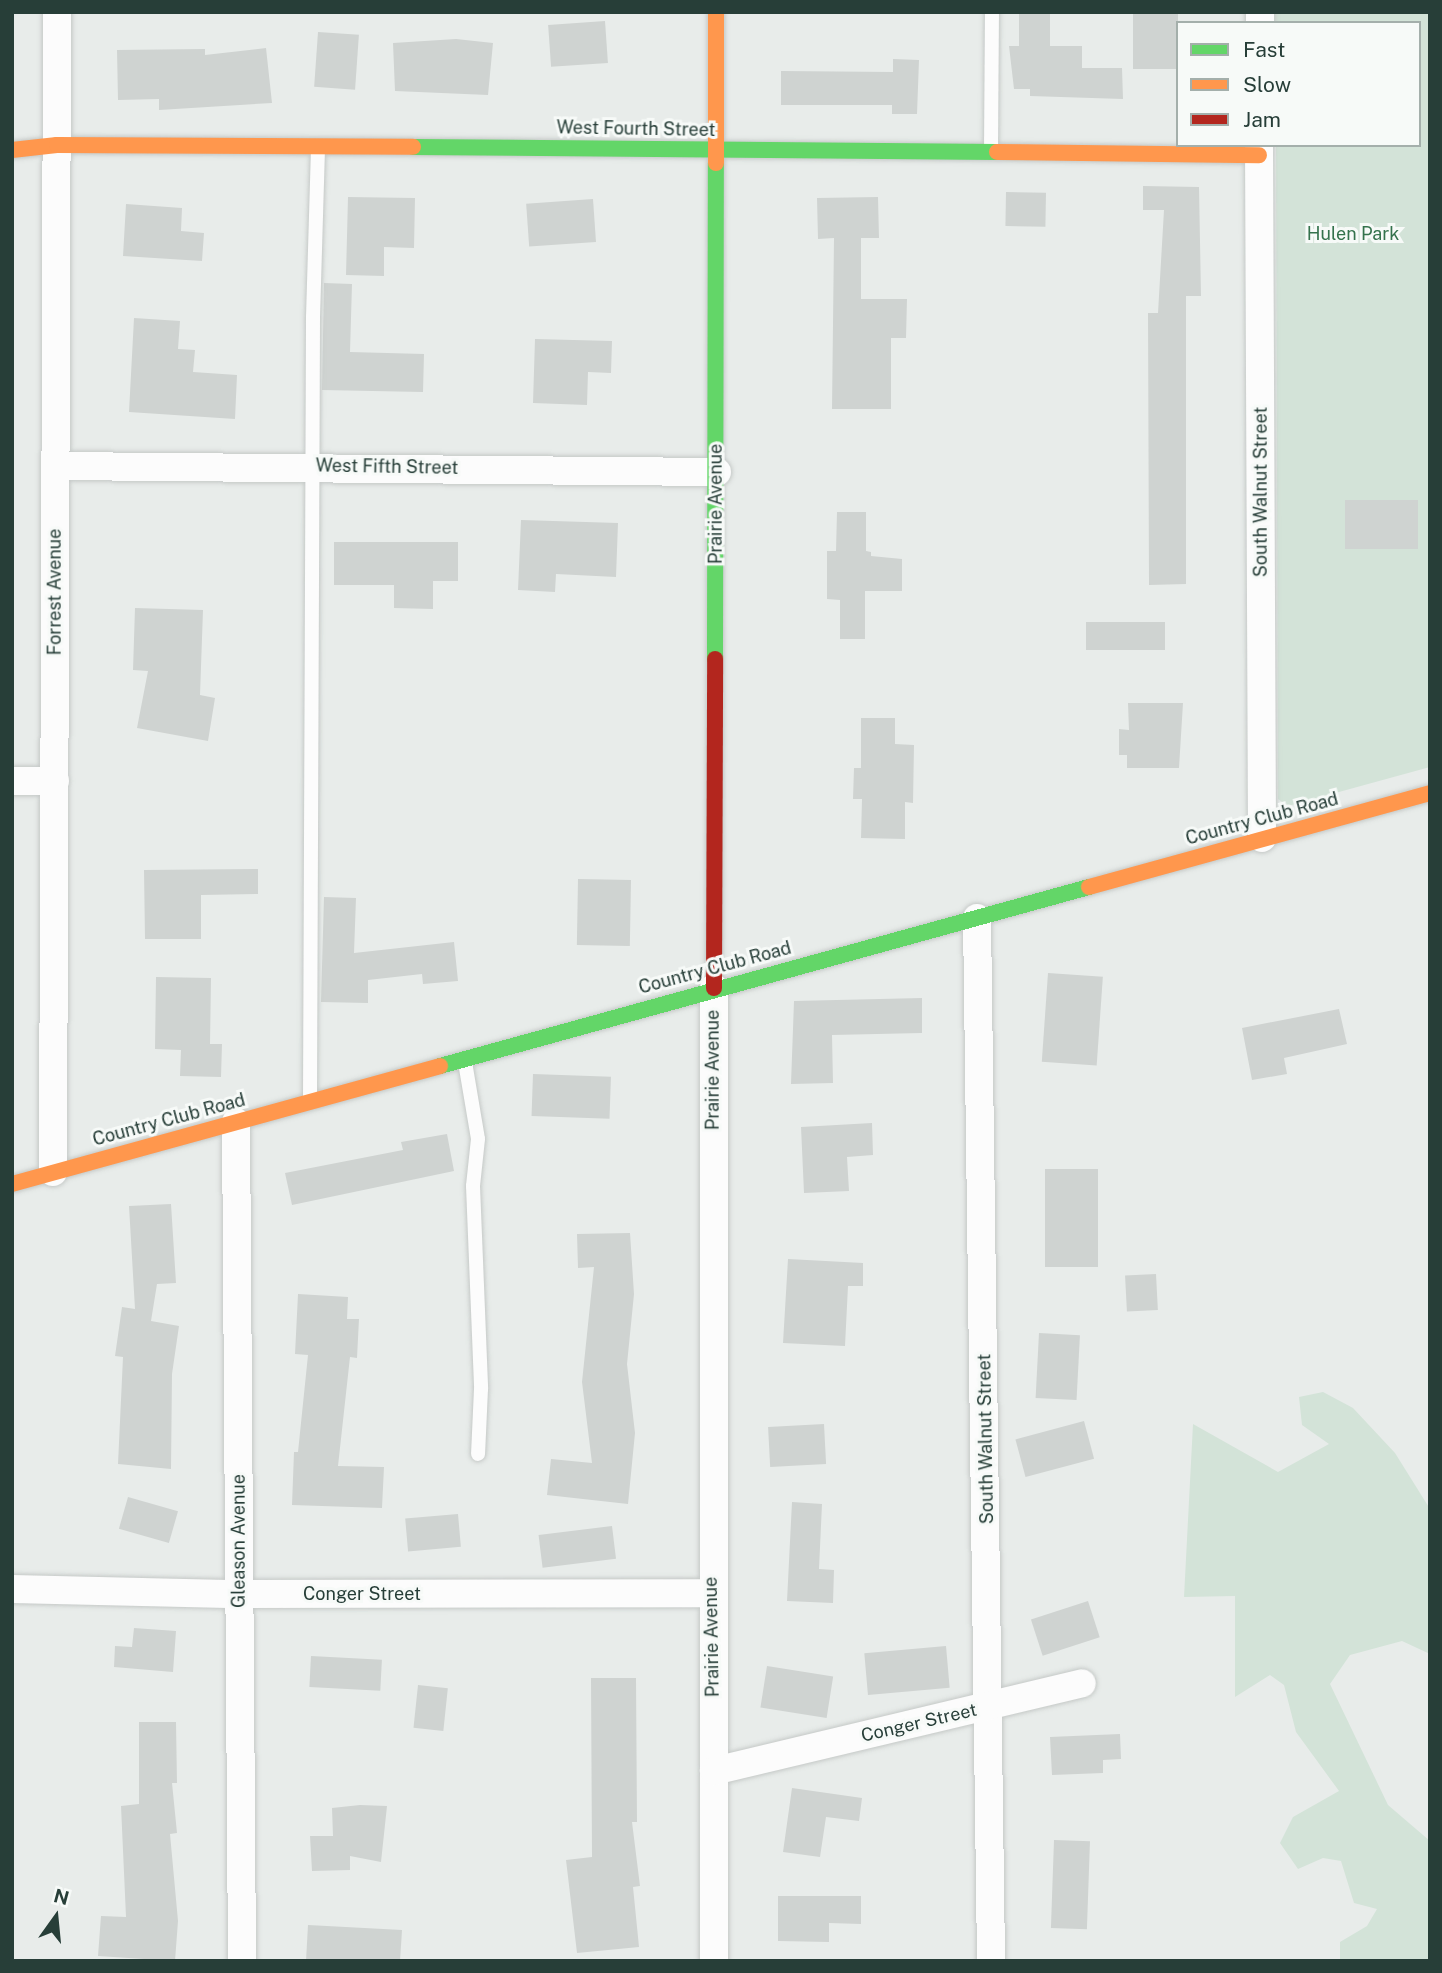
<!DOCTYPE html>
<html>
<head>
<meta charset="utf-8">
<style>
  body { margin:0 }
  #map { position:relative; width:1442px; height:1973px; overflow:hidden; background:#e8ecea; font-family:"Public Sans",sans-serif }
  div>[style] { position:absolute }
  .green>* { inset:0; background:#d3e3d8 }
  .building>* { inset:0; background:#cfd3d1; transform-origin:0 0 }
  .roads { filter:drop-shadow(0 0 2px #c5c9c7) drop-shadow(0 0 2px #c5c9c7) }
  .lane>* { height:14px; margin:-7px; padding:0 7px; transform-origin:7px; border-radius:7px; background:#fcfcfc }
  .street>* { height:28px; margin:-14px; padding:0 14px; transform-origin:14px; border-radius:14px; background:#fcfcfc }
  .fast>* { height:16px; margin:-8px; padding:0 8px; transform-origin:8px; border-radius:8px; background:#63d668 }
  .slow>* { height:16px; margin:-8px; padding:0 8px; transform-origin:8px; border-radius:8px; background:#ff974d }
  .jam>* { height:16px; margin:-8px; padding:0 8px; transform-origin:8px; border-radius:8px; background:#b3261e }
  span { translate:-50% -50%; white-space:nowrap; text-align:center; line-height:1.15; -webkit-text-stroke:6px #f7faf8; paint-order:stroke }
  .street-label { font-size:18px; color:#273e38 }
  .park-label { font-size:18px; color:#34724c }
  .frame { position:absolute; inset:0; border:14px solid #273e38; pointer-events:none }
  .legend { position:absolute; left:1176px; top:21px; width:245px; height:126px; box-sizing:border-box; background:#f7faf8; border:2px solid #a4afab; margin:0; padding:9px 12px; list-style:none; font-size:21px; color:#273e38 }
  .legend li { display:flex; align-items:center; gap:14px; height:35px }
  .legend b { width:35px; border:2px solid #a4afab }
  .north { position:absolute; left:21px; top:1882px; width:70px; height:70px; -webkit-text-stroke:5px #f7faf8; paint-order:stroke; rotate:15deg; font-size:19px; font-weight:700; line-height:28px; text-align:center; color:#273e38 }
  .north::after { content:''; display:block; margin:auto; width:24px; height:32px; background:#273e38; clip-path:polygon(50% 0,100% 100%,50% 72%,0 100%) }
</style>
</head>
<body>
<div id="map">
  <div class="green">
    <i style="clip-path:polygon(1274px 12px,1430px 12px,1430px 767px,1288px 806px,1278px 799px,1276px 145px,1419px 145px,1419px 23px,1274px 23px)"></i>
    <i style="clip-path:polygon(1323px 1392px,1353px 1408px,1395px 1453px,1430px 1509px,1430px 1654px,1402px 1641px,1350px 1655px,1330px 1684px,1388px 1805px,1430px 1841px,1430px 1961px,1340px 1961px,1340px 1942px,1367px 1926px,1377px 1909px,1354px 1903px,1341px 1861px,1323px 1858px,1298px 1869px,1280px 1843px,1293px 1817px,1339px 1791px,1296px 1732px,1284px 1685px,1270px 1675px,1235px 1697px,1235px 1596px,1184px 1597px,1193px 1424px,1278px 1472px,1329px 1444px,1302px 1425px,1299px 1397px)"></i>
  </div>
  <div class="building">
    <i style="clip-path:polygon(1019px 12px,1050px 12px,1050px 46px,1082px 46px,1082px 68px,1122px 68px,1123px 99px,1030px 96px,1030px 89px,1014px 89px,1009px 46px,1019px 46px)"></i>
    <i style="left:1133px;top:12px;width:45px;height:57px"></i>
    <i style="left:605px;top:21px;width:42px;height:57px;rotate:86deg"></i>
    <i style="left:318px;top:32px;width:41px;height:55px;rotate:4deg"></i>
    <i style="clip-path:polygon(456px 39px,493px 43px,488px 95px,395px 91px,393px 43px)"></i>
    <i style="clip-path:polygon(266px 48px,272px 103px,159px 110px,159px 99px,118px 100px,117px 50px,205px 49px,205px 55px)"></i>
    <i style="clip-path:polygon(893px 59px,919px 60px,917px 114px,892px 114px,892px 105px,781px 105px,781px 71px,893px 72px)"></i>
    <i style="clip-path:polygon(1143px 186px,1199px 187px,1201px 296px,1186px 296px,1186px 584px,1149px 585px,1148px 313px,1158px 313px,1164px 210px,1143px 210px)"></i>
    <i style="left:1006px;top:192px;width:40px;height:34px;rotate:1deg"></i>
    <i style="clip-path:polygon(348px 197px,415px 198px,414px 248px,384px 247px,384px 276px,346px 275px)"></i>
    <i style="clip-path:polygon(878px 197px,879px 238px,861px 238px,861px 299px,907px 299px,906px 338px,891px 338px,891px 409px,832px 409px,834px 238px,818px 239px,817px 198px)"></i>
    <i style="left:593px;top:199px;width:43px;height:67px;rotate:86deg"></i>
    <i style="clip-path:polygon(126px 204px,182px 208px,181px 231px,204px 233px,202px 261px,123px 256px)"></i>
    <i style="clip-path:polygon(324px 283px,352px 284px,350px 352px,424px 354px,423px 392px,322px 390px)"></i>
    <i style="clip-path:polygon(134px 318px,180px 321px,178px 349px,195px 350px,193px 372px,237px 375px,235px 419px,129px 412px)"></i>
    <i style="clip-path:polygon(535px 339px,612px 341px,611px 373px,588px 372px,587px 405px,533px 403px)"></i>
    <i style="left:1418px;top:500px;width:49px;height:73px;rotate:90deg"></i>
    <i style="clip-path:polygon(837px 512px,866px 512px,866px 551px,871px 552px,871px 556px,902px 559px,902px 591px,865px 591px,865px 639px,840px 639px,840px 600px,827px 599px,827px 551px,836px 551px)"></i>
    <i style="clip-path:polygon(521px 520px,618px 523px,616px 577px,556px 574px,555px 592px,518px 590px)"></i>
    <i style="clip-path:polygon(334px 542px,458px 542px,458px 581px,433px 581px,433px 609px,394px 608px,394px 585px,334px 585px)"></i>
    <i style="clip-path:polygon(135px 608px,203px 610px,200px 695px,215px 698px,208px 741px,137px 728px,148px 671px,133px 670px)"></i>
    <i style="left:1086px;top:622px;width:79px;height:28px"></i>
    <i style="clip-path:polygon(1128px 703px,1183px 703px,1179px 768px,1127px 768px,1127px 755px,1119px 755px,1119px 729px,1129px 730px)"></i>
    <i style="clip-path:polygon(861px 718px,895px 718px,895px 744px,914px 745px,913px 803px,905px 802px,905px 839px,861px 838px,862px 799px,853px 799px,854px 768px,861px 768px)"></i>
    <i style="clip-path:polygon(258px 869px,258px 894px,201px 895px,201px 939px,145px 939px,144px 870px)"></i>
    <i style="left:578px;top:879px;width:53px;height:66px;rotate:1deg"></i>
    <i style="clip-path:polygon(324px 897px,356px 898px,354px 953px,454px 942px,458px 981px,423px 984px,422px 974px,368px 980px,368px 1003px,321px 1002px)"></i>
    <i style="left:1048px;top:973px;width:55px;height:89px;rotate:4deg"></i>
    <i style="clip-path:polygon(156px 977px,211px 978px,210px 1044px,222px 1044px,221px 1077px,180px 1076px,181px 1050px,155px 1049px)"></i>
    <i style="clip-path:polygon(922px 998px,922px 1033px,832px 1035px,833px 1083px,791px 1084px,794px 1001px)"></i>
    <i style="clip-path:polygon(1339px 1009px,1347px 1044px,1284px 1058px,1287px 1074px,1252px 1080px,1242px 1028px)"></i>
    <i style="left:533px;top:1074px;width:78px;height:42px;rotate:2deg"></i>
    <i style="clip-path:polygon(872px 1123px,873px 1155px,847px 1157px,849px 1191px,804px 1193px,801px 1127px)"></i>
    <i style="clip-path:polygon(447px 1134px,454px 1171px,292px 1205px,285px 1173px,403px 1150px,401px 1142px)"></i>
    <i style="left:1045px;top:1169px;width:53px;height:98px"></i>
    <i style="clip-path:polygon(171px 1204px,176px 1283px,157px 1284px,151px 1321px,179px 1326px,172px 1374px,171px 1469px,118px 1464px,123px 1357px,115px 1356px,122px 1307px,135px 1309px,129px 1206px)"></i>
    <i style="clip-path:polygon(630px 1233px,634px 1294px,627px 1364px,635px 1433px,628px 1504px,547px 1495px,551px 1459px,592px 1463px,582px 1382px,594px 1267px,578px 1268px,577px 1234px)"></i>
    <i style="clip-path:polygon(788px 1259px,863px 1263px,863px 1286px,848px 1286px,845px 1346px,783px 1343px)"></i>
    <i style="left:1156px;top:1274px;width:36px;height:31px;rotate:87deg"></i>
    <i style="clip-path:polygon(298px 1294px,348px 1297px,347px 1319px,359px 1319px,357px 1358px,350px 1357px,338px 1466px,384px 1467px,382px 1508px,292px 1505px,294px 1452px,298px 1452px,308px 1355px,295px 1354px)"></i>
    <i style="left:1039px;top:1333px;width:41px;height:65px;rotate:3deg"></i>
    <i style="left:1084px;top:1421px;width:39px;height:71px;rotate:75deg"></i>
    <i style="left:824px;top:1424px;width:40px;height:56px;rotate:87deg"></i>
    <i style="left:128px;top:1497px;width:52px;height:33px;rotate:16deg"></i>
    <i style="clip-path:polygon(792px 1502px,822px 1504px,819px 1569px,834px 1570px,833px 1603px,787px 1601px)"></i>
    <i style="left:458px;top:1514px;width:33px;height:53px;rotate:85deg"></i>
    <i style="left:612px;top:1526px;width:33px;height:74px;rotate:83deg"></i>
    <i style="left:1088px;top:1601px;width:38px;height:60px;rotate:72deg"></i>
    <i style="clip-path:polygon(134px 1628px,176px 1631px,173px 1672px,114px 1667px,115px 1646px,132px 1647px)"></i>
    <i style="left:946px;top:1646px;width:42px;height:82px;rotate:85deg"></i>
    <i style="left:311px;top:1656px;width:71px;height:31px;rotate:3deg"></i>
    <i style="left:767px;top:1666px;width:67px;height:42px;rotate:9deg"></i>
    <i style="clip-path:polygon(591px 1678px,636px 1678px,637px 1822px,632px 1822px,640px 1886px,633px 1887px,639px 1947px,577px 1953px,566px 1860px,592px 1857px)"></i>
    <i style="left:418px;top:1685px;width:30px;height:43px;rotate:6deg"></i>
    <i style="clip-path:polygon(139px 1722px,176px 1722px,177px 1783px,172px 1783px,177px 1833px,170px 1834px,178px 1921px,175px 1961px,98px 1956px,101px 1916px,126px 1917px,121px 1806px,139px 1804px)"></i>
    <i style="clip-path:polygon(1120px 1734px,1121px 1759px,1103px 1760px,1103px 1773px,1052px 1775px,1050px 1737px)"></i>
    <i style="clip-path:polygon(792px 1788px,862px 1798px,859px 1821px,826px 1817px,820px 1857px,783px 1852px)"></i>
    <i style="clip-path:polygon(360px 1805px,387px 1806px,381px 1862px,350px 1856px,350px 1870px,312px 1871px,310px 1836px,333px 1836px,332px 1808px)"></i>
    <i style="left:1054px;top:1840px;width:36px;height:88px;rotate:2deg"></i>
    <i style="clip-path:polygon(778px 1896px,861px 1896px,861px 1924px,829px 1923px,829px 1942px,778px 1941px)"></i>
    <i style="clip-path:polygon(308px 1925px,402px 1930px,400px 1961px,306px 1961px)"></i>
  </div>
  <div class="roads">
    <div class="lane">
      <i style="left:991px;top:151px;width:139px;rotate:-89.6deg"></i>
      <i style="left:465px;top:1062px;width:78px;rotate:80.4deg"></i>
      <i style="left:478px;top:1139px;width:47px;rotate:96.1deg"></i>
      <i style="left:473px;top:1186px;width:203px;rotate:87.7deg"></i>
      <i style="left:481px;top:1389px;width:65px;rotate:92.6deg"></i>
      <i style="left:310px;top:1100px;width:783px;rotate:-89.78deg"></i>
      <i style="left:313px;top:317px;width:170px;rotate:-88.3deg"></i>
    </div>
    <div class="street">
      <i style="left:1260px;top:23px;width:11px;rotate:-90deg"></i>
      <i style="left:1259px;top:145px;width:693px;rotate:89.75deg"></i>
      <i style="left:56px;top:466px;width:661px;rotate:0.52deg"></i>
      <i style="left:12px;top:781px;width:43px"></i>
      <i style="left:977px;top:918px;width:1043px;rotate:89.23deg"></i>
      <i style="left:714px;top:988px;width:973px;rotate:90deg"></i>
      <i style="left:236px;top:1122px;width:839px;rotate:89.59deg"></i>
      <i style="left:53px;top:1172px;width:1160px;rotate:-89.8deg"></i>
      <i style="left:12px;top:1589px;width:227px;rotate:1.3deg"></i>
      <i style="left:239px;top:1594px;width:473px;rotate:-0.1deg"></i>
      <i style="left:714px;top:1771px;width:378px;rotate:-13.4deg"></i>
    </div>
    <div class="fast">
      <i style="left:413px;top:147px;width:584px;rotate:0.49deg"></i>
      <i style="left:715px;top:659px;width:496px;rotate:-89.9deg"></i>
      <i style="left:440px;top:1066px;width:673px;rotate:-15.42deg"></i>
    </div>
    <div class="slow">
      <i style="left:12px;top:150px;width:45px;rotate:-6.3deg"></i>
      <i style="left:57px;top:145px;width:356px;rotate:0.3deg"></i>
      <i style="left:997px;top:152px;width:262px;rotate:0.7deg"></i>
      <i style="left:716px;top:163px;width:151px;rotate:-90deg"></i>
      <i style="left:1089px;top:887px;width:354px;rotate:-15.4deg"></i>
      <i style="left:12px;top:1184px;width:444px;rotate:-15.4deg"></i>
    </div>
    <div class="jam">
      <i style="left:714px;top:988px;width:329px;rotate:-89.8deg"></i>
    </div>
  </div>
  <div class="street-label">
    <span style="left:636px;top:129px;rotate:1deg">West Fourth Street</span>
    <span style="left:387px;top:467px;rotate:1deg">West Fifth Street</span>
    <span style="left:1261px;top:492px;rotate:-90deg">South Walnut Street</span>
    <span style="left:716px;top:504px;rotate:-90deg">Prairie Avenue</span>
    <span style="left:55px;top:592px;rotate:-90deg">Forrest Avenue</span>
    <span style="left:1262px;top:819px;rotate:-15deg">Country Club Road</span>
    <span style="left:715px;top:968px;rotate:-15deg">Country Club Road</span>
    <span style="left:713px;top:1070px;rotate:-90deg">Prairie Avenue</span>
    <span style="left:169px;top:1120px;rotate:-15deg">Country Club Road</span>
    <span style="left:986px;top:1439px;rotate:-91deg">South Walnut Street</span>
    <span style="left:239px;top:1541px;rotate:-90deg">Gleason Avenue</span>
    <span style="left:362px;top:1594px">Conger Street</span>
    <span style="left:712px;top:1637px;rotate:-91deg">Prairie Avenue</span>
    <span style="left:919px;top:1723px;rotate:-13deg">Conger Street</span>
  </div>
  <div class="park-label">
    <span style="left:1353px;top:234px">Hulen Park</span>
  </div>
  <div class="frame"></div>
  <ul class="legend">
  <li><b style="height:9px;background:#63d668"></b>Fast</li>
  <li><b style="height:9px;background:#ff974d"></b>Slow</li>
  <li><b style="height:9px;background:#b3261e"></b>Jam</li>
  </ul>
  <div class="north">N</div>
</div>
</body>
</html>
